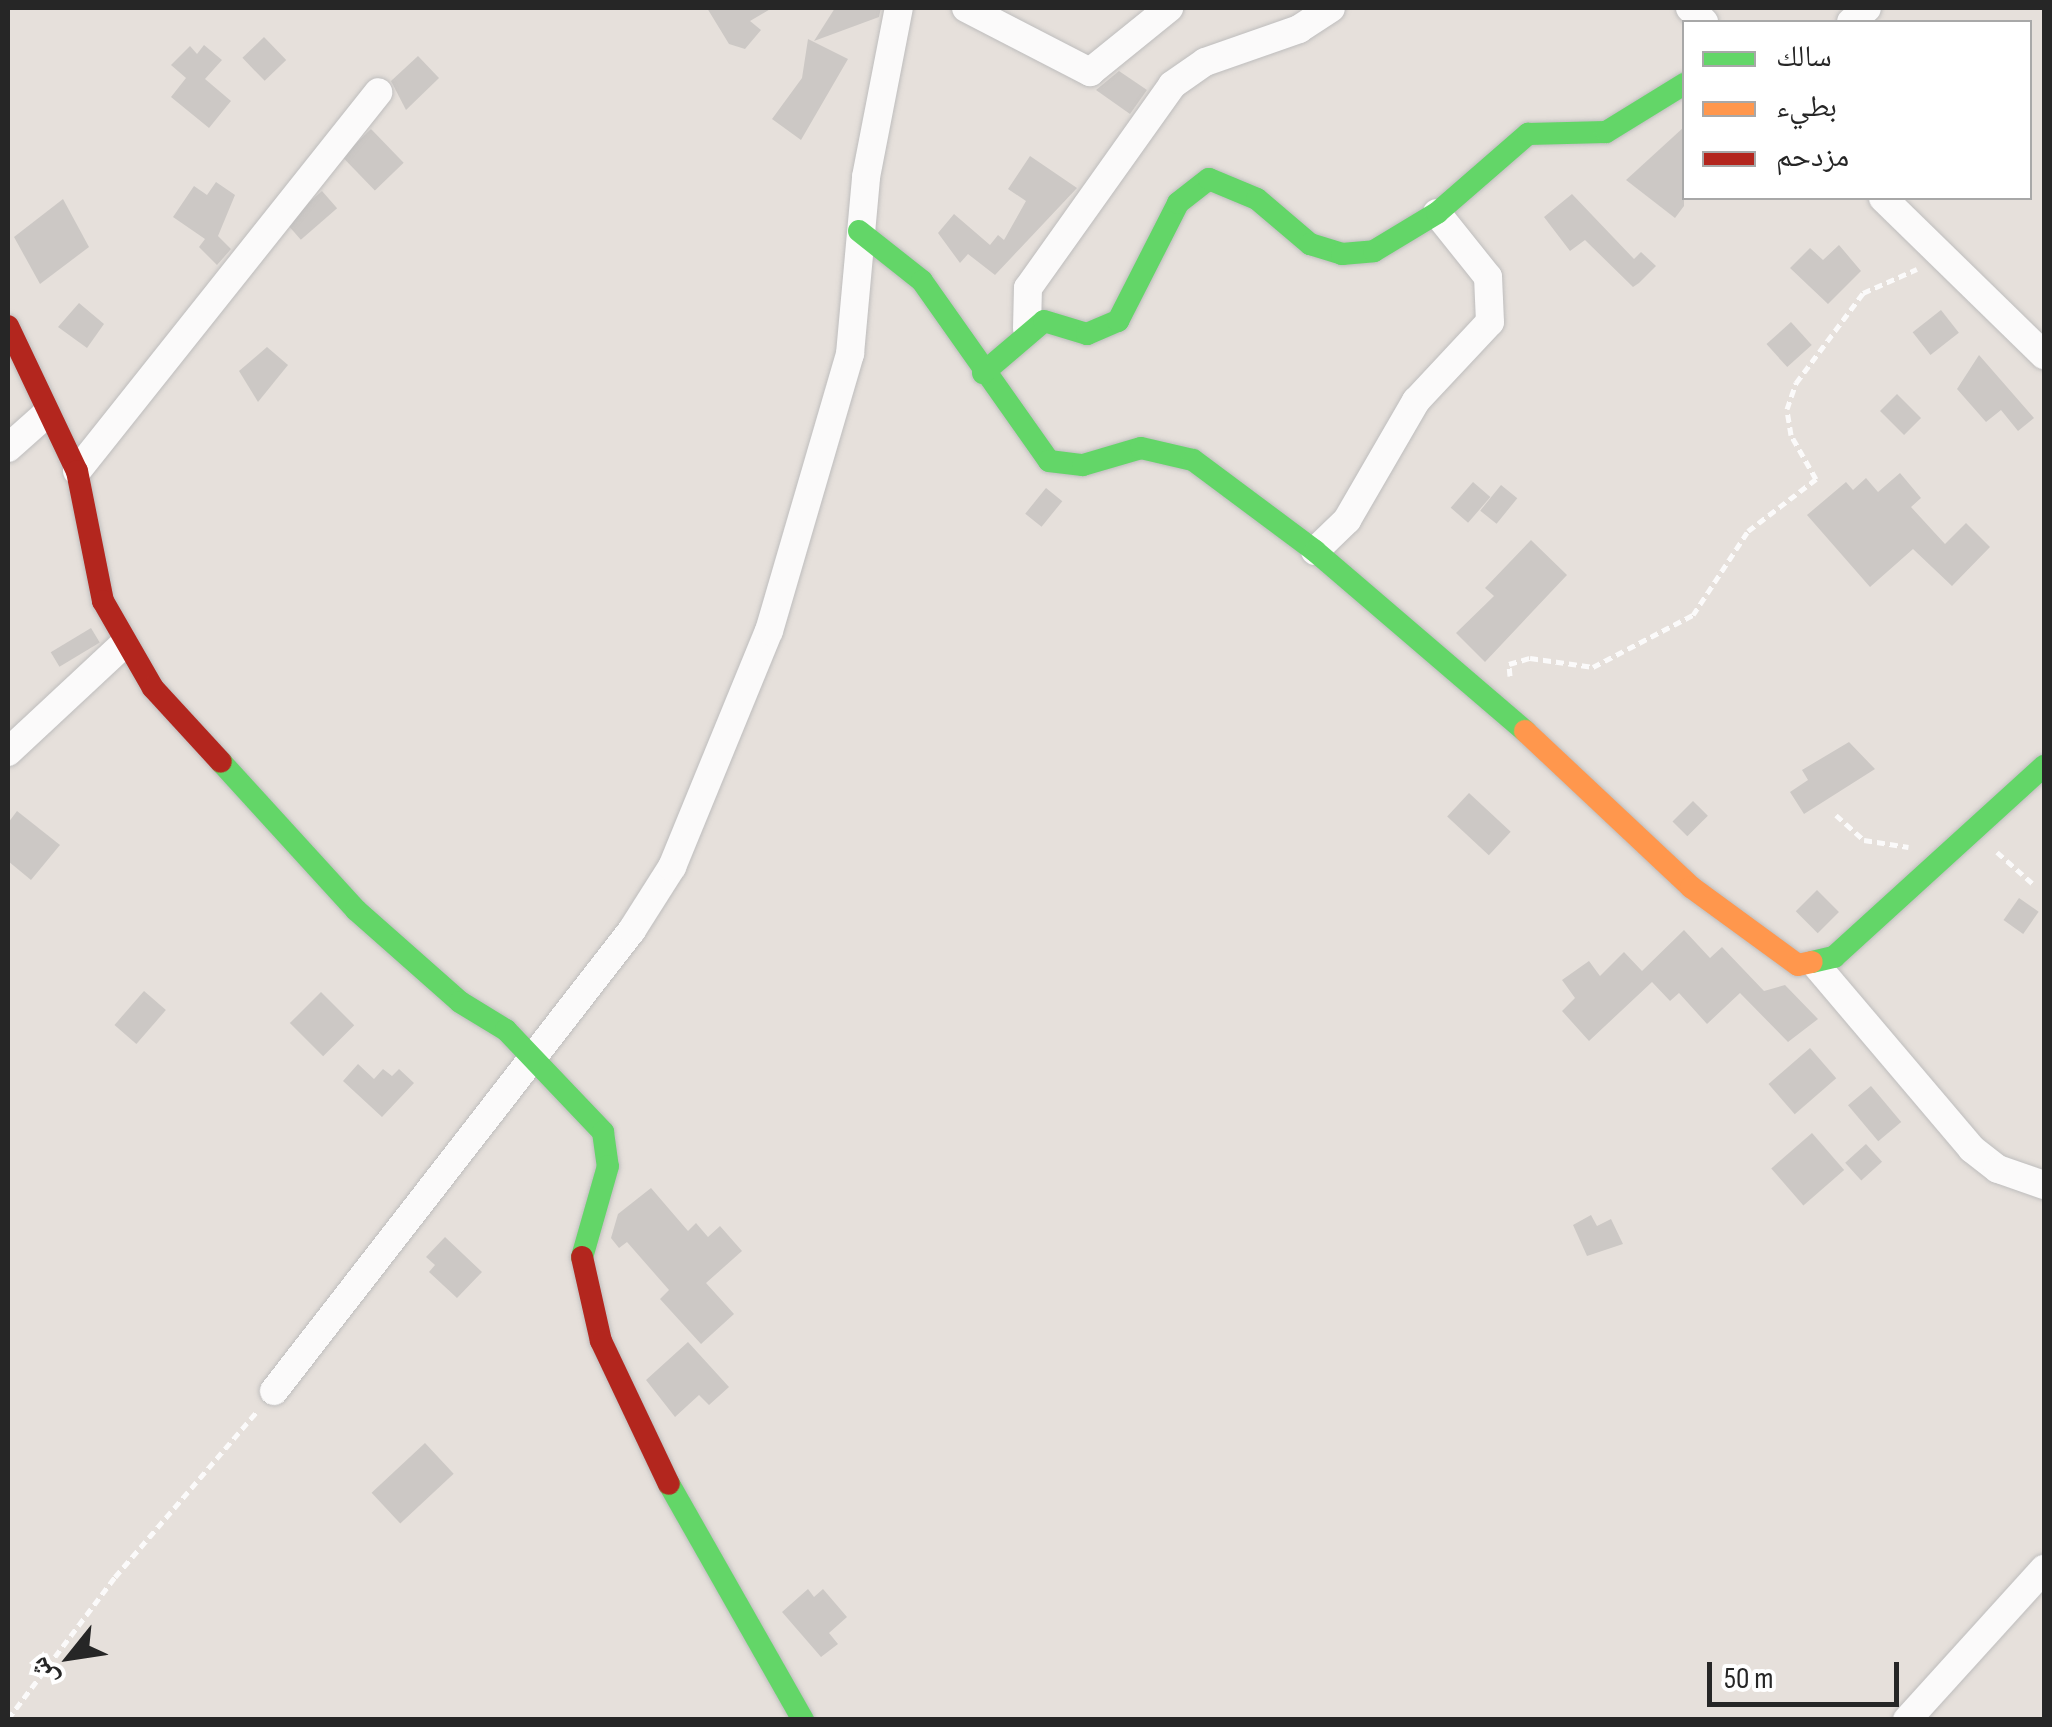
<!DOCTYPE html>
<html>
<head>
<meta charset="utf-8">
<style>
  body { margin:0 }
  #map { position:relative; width:2052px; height:1727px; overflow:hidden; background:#e6e0db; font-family:"Sofia Sans Condensed","Noto Naskh Arabic",sans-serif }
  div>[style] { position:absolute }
  .building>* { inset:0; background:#ccc8c5; transform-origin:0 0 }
  .path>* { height:5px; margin-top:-2.5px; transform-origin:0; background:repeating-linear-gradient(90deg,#fbfafa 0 8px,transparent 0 13px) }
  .roads { filter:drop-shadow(0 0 2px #bebdbd) drop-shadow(0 0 2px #bebdbd) }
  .street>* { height:28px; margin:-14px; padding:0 14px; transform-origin:14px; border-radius:14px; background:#fbfafa }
  .fast>* { height:22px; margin:-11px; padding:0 11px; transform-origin:11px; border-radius:11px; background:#63d668 }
  .slow>* { height:22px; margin:-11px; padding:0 11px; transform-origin:11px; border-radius:11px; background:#ff974d }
  .jam>* { height:22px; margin:-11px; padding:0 11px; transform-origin:11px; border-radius:11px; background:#b3261e }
  span { translate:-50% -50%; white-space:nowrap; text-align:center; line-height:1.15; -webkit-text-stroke:8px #fff; paint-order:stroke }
  .frame { position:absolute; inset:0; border:10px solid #262626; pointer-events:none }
  .legend { position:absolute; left:1682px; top:20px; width:350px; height:180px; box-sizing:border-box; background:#fff; border:2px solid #a8a8a8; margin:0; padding:12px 18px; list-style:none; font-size:30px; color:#262626 }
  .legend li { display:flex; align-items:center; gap:20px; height:50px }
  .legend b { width:50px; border:2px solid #a8a8a8 }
  .north { position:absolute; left:20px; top:1607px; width:100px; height:100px; -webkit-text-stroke:8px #fff; paint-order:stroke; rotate:240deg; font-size:28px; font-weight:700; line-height:40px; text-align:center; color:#262626 }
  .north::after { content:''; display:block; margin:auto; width:35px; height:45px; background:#262626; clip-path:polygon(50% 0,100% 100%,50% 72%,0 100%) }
  .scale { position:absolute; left:1707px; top:1662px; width:192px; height:45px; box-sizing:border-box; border:5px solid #262626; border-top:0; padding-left:12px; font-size:30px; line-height:35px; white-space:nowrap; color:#262626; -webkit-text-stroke:8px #fff; paint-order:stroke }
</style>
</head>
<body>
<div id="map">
  <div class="building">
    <i style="clip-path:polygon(707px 8px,772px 8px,750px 21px,761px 30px,745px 49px,729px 44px)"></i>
    <i style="clip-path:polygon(835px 8px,881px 8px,879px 17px,814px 41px)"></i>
    <i style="left:264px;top:37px;width:32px;height:30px;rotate:46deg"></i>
    <i style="clip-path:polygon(808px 39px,848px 59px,801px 140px,772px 119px,802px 78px)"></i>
    <i style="clip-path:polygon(204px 45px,222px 60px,205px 79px,231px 101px,209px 128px,171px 97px,186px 78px,171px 65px,190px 46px,197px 54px)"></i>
    <i style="clip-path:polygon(418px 56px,439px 78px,406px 110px,391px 81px)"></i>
    <i style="clip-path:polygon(1119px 71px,1147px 90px,1130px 114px,1096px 90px)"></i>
    <i style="clip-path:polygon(1684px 127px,1684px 206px,1675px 218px,1626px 180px)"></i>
    <i style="left:371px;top:129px;width:47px;height:40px;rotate:46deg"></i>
    <i style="clip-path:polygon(1030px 156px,1077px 188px,995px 275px,968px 254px,960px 263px,938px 233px,954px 214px,990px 245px,998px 235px,1004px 240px,1026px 201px,1008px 189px)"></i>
    <i style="clip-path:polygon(216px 182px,235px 195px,218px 236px,231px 249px,217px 265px,199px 247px,205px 239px,173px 217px,194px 186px,207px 195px)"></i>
    <i style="left:322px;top:191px;width:23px;height:48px;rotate:49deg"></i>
    <i style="clip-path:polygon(1572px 194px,1634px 259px,1641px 252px,1656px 266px,1639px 283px,1633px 287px,1585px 240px,1570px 251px,1544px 217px)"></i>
    <i style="clip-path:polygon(63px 199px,89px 247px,40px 284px,14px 237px)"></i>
    <i style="clip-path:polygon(1839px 245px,1861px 271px,1828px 304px,1790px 268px,1810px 248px,1823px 260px)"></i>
    <i style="clip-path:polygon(79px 303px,104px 324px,87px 348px,58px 327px)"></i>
    <i style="left:1941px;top:310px;width:29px;height:36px;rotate:52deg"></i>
    <i style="left:1791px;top:322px;width:31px;height:33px;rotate:48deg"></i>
    <i style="clip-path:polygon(267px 347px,288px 365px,258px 402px,239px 371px)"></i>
    <i style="clip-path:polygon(1979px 355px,2034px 418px,2018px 431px,2001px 410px,1986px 422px,1957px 389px)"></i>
    <i style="left:1897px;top:394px;width:34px;height:24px;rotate:45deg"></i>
    <i style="clip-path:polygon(1900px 473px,1921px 498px,1911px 507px,1945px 544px,1966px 523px,1990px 547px,1952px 586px,1913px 549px,1870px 587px,1807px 515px,1846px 482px,1853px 490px,1866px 478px,1878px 492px)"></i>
    <i style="left:1473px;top:482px;width:23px;height:34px;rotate:41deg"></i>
    <i style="left:1501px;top:485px;width:21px;height:33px;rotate:39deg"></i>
    <i style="left:1046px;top:488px;width:21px;height:33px;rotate:39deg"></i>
    <i style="clip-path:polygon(1531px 540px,1567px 575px,1485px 662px,1456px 633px,1494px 596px,1485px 588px)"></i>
    <i style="left:91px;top:628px;width:17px;height:47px;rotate:59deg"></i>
    <i style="clip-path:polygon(1849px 742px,1875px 769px,1804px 814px,1790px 792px,1808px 780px,1802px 770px)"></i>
    <i style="left:1469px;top:793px;width:57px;height:32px;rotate:43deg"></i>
    <i style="left:1693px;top:801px;width:21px;height:29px;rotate:45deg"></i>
    <i style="clip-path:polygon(17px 811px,60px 845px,31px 880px,8px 861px,8px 823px)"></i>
    <i style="left:1817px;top:890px;width:31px;height:30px;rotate:45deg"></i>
    <i style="left:2019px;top:898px;width:24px;height:27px;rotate:35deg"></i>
    <i style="clip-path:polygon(1684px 930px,1710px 958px,1722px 947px,1764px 991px,1785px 985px,1818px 1019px,1788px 1042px,1740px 993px,1707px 1024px,1679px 993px,1670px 1001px,1652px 982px,1589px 1041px,1562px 1011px,1575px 998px,1562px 980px,1589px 961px,1600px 976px,1624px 952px,1642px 971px)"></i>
    <i style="left:144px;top:991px;width:29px;height:45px;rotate:41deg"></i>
    <i style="left:321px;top:992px;width:47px;height:44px;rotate:45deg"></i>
    <i style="left:1810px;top:1048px;width:40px;height:55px;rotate:49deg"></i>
    <i style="clip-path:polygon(358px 1064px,374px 1079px,383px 1069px,392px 1076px,399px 1069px,414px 1083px,382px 1117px,343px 1081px)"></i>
    <i style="left:1871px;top:1086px;width:47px;height:30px;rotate:50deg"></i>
    <i style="left:1812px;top:1133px;width:49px;height:54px;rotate:49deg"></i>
    <i style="left:1866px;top:1144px;width:24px;height:28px;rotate:48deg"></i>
    <i style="clip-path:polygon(651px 1188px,688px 1231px,696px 1223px,708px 1237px,720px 1226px,742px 1251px,706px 1283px,734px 1314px,701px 1344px,660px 1299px,669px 1290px,627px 1242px,619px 1248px,611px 1238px,618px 1214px)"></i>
    <i style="clip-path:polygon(1591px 1215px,1597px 1226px,1611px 1219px,1623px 1244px,1587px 1256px,1573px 1225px)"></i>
    <i style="clip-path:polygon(445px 1237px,482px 1272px,457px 1298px,429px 1272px,435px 1265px,426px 1257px)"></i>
    <i style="clip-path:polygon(688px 1342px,729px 1387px,709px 1405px,699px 1395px,675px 1417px,646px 1380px)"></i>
    <i style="left:425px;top:1443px;width:42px;height:73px;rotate:47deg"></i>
    <i style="clip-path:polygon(808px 1589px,814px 1597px,823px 1589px,847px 1617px,829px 1633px,838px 1644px,821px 1657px,782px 1612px)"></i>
  </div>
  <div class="path">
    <i style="left:1510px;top:676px;width:12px;rotate:-95deg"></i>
    <i style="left:1509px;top:664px;width:22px;rotate:-16deg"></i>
    <i style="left:1530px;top:658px;width:64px;rotate:8.1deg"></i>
    <i style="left:1593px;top:667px;width:113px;rotate:-27.5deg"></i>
    <i style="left:1693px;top:615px;width:100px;rotate:-56.8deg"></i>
    <i style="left:1748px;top:531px;width:86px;rotate:-37.4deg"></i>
    <i style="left:1816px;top:479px;width:51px;rotate:-119.6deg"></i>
    <i style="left:1791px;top:435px;width:26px;rotate:-99deg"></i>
    <i style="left:1787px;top:409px;width:28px;rotate:-71deg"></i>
    <i style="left:1796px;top:383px;width:112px;rotate:-53.3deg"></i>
    <i style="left:1863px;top:293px;width:59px;rotate:-24deg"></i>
    <i style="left:1836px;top:815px;width:38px;rotate:42deg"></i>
    <i style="left:1864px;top:840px;width:45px;rotate:9deg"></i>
    <i style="left:1997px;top:852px;width:47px;rotate:41.5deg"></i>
    <i style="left:8px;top:1719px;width:178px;rotate:-53deg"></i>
    <i style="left:115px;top:1577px;width:220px;rotate:-49.4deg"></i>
  </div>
  <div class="roads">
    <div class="street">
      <i style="left:966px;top:8px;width:140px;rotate:27.3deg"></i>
      <i style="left:1090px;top:72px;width:102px;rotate:-39deg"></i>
      <i style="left:1690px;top:8px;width:20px;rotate:45deg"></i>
      <i style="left:1851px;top:22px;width:21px;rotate:-41deg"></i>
      <i style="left:1883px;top:198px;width:225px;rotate:44.3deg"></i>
      <i style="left:1027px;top:328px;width:40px;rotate:-88.6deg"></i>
      <i style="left:1028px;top:288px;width:249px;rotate:-54.6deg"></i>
      <i style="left:1172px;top:85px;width:40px;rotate:-34.9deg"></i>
      <i style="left:1205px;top:62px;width:100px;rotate:-19.3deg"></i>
      <i style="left:1299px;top:29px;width:38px;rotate:-33deg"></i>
      <i style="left:8px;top:448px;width:50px;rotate:-41.7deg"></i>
      <i style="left:77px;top:471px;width:484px;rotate:-51.5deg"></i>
      <i style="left:1315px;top:551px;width:45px;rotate:-44.1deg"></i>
      <i style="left:1347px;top:520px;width:138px;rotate:-59.9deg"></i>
      <i style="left:1416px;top:401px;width:108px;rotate:-46.9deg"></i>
      <i style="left:1490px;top:322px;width:45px;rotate:-92.5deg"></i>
      <i style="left:1488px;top:277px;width:82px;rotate:-128.6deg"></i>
      <i style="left:8px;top:752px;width:158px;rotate:-43deg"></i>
      <i style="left:1816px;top:965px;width:241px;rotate:49.7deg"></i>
      <i style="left:1972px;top:1149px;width:33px;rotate:38deg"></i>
      <i style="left:1998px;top:1169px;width:49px;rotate:19.2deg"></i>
      <i style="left:274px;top:1391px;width:584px;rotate:-52.17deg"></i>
      <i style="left:632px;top:930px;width:75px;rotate:-57.6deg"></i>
      <i style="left:672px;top:867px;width:255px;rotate:-67.7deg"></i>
      <i style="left:769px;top:631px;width:289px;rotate:-73.7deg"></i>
      <i style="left:850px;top:354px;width:178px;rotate:-84.8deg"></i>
      <i style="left:866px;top:177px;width:172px;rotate:-79deg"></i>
      <i style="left:1907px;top:1720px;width:204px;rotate:-47.8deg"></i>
    </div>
    <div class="fast">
      <i style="left:859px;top:231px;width:80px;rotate:38.4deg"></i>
      <i style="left:922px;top:281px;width:220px;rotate:54.8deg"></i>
      <i style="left:1049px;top:461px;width:34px;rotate:7deg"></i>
      <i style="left:1083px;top:465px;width:60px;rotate:-16.3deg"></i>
      <i style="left:1141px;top:448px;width:53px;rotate:13deg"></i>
      <i style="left:1193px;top:460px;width:152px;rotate:36.7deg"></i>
      <i style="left:1315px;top:551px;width:277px;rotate:40.6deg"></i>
      <i style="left:983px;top:373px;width:80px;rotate:-40.4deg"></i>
      <i style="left:1044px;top:321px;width:45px;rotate:16.8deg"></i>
      <i style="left:1087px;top:334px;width:34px;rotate:-23deg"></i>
      <i style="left:1118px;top:321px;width:132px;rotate:-63deg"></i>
      <i style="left:1178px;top:203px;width:39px;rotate:-38deg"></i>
      <i style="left:1209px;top:179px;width:52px;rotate:22.6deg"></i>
      <i style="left:1257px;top:199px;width:70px;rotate:40.3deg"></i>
      <i style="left:1310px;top:244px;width:34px;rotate:17deg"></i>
      <i style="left:1342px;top:254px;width:32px;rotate:-5deg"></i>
      <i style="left:1374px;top:251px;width:74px;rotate:-31.1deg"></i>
      <i style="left:1437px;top:213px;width:121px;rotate:-41deg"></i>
      <i style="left:1528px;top:134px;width:78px;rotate:-1.5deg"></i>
      <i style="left:1606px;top:132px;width:92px;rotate:-31.6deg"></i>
      <i style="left:221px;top:762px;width:200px;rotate:47.6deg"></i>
      <i style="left:356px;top:910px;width:139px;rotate:41.5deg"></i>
      <i style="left:460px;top:1002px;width:54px;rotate:31.3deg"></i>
      <i style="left:506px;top:1030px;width:141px;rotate:46.4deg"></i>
      <i style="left:603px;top:1132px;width:34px;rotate:82deg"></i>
      <i style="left:608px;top:1166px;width:95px;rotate:105.9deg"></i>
      <i style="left:1812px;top:962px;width:23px;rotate:-13deg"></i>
      <i style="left:1834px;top:957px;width:284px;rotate:-42.3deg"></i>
      <i style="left:669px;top:1484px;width:271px;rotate:60.4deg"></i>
    </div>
    <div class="slow">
      <i style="left:1525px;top:731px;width:228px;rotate:43.2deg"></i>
      <i style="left:1691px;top:887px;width:132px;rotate:36.1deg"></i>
      <i style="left:1798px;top:965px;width:14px;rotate:-12deg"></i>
    </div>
    <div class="jam">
      <i style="left:8px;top:326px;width:161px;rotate:64.6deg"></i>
      <i style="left:77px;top:471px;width:133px;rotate:78.7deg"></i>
      <i style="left:103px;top:601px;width:100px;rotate:60.1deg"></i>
      <i style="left:153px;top:688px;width:100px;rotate:47.4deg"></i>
      <i style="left:582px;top:1257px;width:86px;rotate:77.3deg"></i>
      <i style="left:601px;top:1341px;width:158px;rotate:64.6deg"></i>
    </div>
  </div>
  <div class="frame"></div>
  <ul class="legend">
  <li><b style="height:12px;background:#63d668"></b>سالك</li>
  <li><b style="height:12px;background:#ff974d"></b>بطيء</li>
  <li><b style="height:12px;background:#b3261e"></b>مزدحم</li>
  </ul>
  <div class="north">ش</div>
  <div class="scale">50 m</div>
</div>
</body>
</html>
